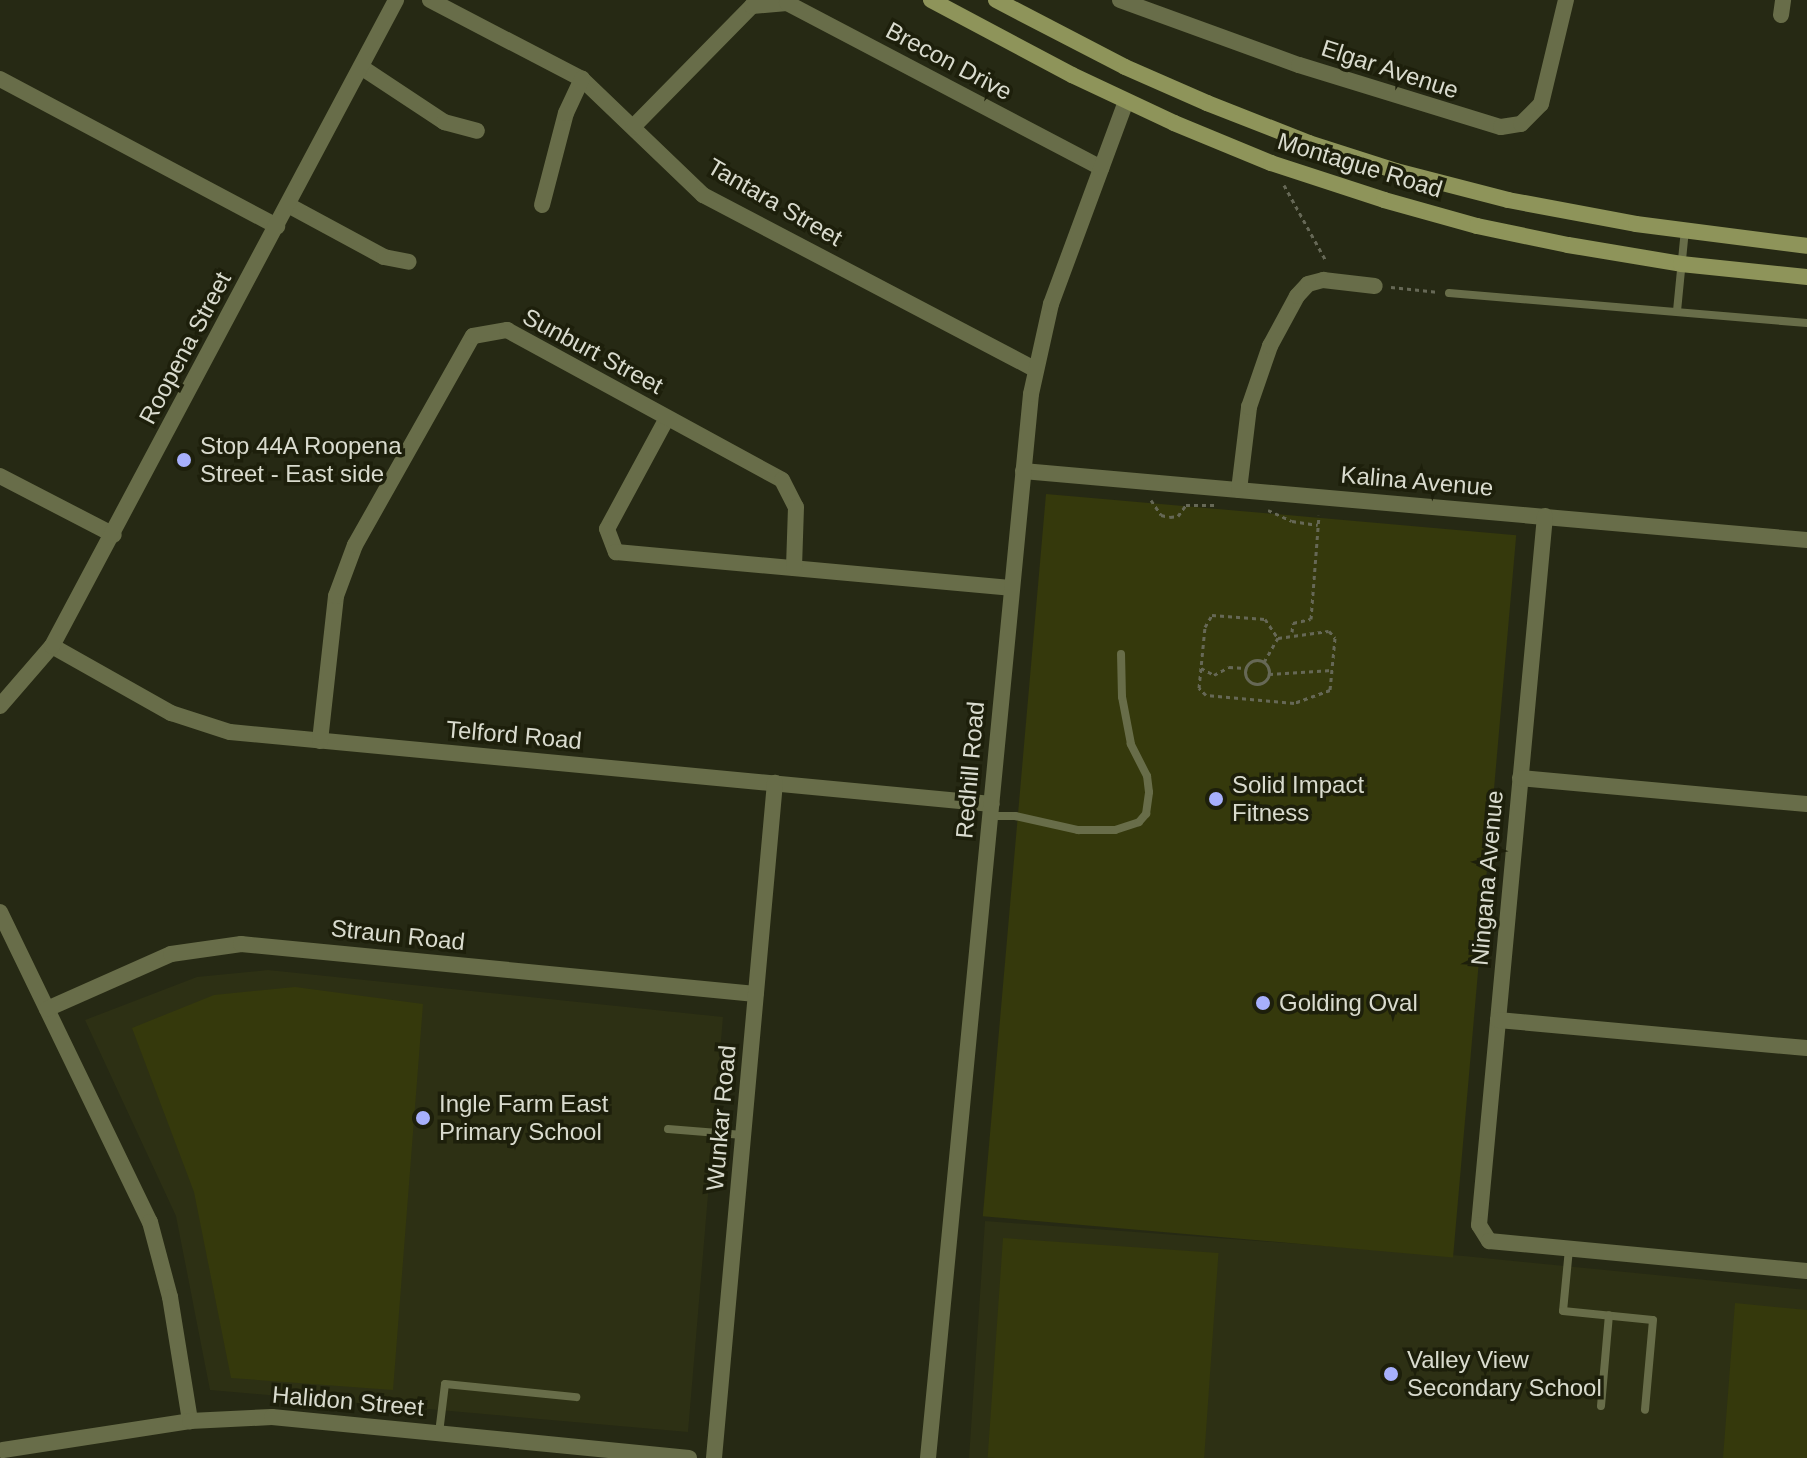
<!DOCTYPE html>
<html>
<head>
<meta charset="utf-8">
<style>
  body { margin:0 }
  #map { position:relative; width:1807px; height:1458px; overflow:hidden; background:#262914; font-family:Helvetica,sans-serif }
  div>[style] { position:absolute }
  .built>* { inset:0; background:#2d3014 }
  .green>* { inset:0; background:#35390c; transform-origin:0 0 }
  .path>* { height:3px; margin-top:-1.5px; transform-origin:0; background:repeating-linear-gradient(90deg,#666856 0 4px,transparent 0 8px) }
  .path>.ring { margin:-1.5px; padding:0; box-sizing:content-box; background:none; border:3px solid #666856; border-radius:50% }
  .service>* { height:8px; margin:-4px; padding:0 4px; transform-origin:4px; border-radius:4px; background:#686d49 }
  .minor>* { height:16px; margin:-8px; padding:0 8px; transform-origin:8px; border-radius:8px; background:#686d49 }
  .secondary>* { height:16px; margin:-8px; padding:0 8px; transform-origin:8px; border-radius:8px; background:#8e945a }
  .dots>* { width:22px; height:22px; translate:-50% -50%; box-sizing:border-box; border:4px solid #1d1f0b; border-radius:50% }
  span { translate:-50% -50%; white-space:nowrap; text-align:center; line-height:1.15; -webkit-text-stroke:7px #1d1f0b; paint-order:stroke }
  .street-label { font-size:24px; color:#d9dbce }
  .poi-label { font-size:24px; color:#d9dbce }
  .left { translate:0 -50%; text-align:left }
</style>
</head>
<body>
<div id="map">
  <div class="built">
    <i style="clip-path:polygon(268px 970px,723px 1017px,688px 1432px,210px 1390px,176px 1216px,85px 1020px,197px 977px)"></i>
    <i style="clip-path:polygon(985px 1221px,1464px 1256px,1807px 1290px,1807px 1458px,969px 1458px)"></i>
  </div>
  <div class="green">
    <i style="left:1046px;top:494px;width:472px;height:725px;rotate:5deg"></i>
    <i style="clip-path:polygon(295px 987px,423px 1004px,393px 1390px,231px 1378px,194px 1192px,132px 1028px,214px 995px)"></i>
    <i style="left:1003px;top:1238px;width:216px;height:220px;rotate:4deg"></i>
    <i style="clip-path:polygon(1735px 1303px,1807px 1310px,1807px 1458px,1723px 1458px)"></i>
  </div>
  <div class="path">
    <i style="left:1284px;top:185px;width:85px;rotate:61deg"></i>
    <i style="left:1391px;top:287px;width:48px;rotate:5.9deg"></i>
    <i style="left:1151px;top:500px;width:18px;rotate:56deg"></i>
    <i style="left:1161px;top:515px;width:9px;rotate:13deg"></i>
    <i style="left:1170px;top:517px;width:8px;rotate:-7deg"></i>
    <i style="left:1178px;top:516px;width:14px;rotate:-54deg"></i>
    <i style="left:1186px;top:505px;width:29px"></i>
    <i style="left:1268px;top:510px;width:26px;rotate:25deg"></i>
    <i style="left:1292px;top:521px;width:26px;rotate:9deg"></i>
    <i style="left:1212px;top:615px;width:53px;rotate:4.3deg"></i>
    <i style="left:1265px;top:619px;width:23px;rotate:56deg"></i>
    <i style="left:1278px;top:638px;width:51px;rotate:-7.8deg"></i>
    <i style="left:1329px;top:631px;width:9px;rotate:49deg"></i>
    <i style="left:1335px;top:638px;width:52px;rotate:95.5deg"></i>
    <i style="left:1330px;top:690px;width:38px;rotate:160deg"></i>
    <i style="left:1294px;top:703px;width:88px;rotate:-174.8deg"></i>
    <i style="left:1206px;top:695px;width:10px;rotate:-135deg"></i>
    <i style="left:1199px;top:688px;width:61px;rotate:-84.4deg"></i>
    <i style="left:1205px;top:627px;width:14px;rotate:-60deg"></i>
    <i style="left:1292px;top:632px;width:9px;rotate:-84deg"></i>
    <i style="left:1293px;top:623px;width:18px;rotate:-13deg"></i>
    <i style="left:1311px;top:619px;width:104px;rotate:-85.6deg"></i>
    <i class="ring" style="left:1245px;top:660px;width:21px;height:21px"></i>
    <i style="left:1264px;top:662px;width:28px;rotate:-60deg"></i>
    <i style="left:1201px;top:668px;width:15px;rotate:28deg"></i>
    <i style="left:1214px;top:675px;width:17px;rotate:-28deg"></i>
    <i style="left:1229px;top:667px;width:17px;rotate:3deg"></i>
    <i style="left:1269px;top:674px;width:63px;rotate:-3.6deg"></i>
  </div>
  <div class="service">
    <i style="left:1449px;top:293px;width:359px;rotate:4.8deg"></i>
    <i style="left:1677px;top:311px;width:81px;rotate:-84.4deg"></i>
    <i style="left:990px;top:816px;width:25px"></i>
    <i style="left:1015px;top:816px;width:65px;rotate:12.5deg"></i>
    <i style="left:1078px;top:830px;width:37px"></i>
    <i style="left:1115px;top:830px;width:25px;rotate:-18deg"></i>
    <i style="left:1139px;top:822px;width:11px;rotate:-49deg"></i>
    <i style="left:1146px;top:814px;width:22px;rotate:-82deg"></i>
    <i style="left:1149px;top:792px;width:16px;rotate:-97deg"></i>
    <i style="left:1147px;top:776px;width:36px;rotate:-117deg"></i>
    <i style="left:1131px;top:744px;width:48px;rotate:-100.8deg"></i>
    <i style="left:1122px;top:697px;width:43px;rotate:-91.3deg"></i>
    <i style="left:668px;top:1129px;width:75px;rotate:4.6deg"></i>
    <i style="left:1569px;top:1249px;width:62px;rotate:95.5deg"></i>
    <i style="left:1563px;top:1311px;width:90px;rotate:5.7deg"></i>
    <i style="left:1653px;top:1320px;width:90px;rotate:95.1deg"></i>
    <i style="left:1601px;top:1406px;width:91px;rotate:-85deg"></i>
    <i style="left:439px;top:1433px;width:49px;rotate:-83deg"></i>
    <i style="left:445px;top:1384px;width:132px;rotate:5.7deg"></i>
  </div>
  <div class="minor">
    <i style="left:430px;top:0;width:171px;rotate:27.5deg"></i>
    <i style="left:582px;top:79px;width:168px;rotate:43.8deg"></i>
    <i style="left:703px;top:195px;width:375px;rotate:27.7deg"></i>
    <i style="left:1120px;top:0;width:190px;rotate:20deg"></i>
    <i style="left:1299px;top:65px;width:211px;rotate:17.1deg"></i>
    <i style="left:1501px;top:127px;width:20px;rotate:-9deg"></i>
    <i style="left:1521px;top:124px;width:28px;rotate:-45deg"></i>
    <i style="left:1541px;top:104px;width:107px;rotate:-76.5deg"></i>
    <i style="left:1781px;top:15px;width:15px;rotate:-82deg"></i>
    <i style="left:361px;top:67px;width:100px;rotate:33.5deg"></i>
    <i style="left:444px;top:122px;width:34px;rotate:15deg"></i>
    <i style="left:0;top:79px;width:314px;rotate:28deg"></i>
    <i style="left:633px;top:127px;width:170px;rotate:-45.5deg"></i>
    <i style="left:752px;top:6px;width:35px;rotate:-5deg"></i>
    <i style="left:787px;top:3px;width:355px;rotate:27.7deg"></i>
    <i style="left:288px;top:205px;width:109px;rotate:28.4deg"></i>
    <i style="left:384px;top:257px;width:25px;rotate:11deg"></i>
    <i style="left:542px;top:205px;width:95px;rotate:-75.4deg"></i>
    <i style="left:566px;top:113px;width:38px;rotate:-65deg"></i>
    <i style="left:667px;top:418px;width:126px;rotate:118.4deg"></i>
    <i style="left:607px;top:529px;width:25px;rotate:69deg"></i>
    <i style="left:616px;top:552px;width:396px;rotate:5.2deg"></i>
    <i style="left:1023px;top:471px;width:787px;rotate:5.03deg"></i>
    <i style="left:0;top:476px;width:128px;rotate:27.4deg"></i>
    <i style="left:1239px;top:490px;width:84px;rotate:-83.1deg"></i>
    <i style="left:1249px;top:407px;width:65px;rotate:-71deg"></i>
    <i style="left:1270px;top:346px;width:57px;rotate:-61.6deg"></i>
    <i style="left:1297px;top:296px;width:16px;rotate:-47deg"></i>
    <i style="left:1308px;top:284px;width:16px;rotate:-15deg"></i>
    <i style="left:1323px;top:280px;width:52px;rotate:6.6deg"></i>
    <i style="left:1545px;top:516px;width:712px;rotate:95.32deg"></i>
    <i style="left:1479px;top:1225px;width:19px;rotate:58deg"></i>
    <i style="left:1489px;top:1241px;width:319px;rotate:5.4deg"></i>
    <i style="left:52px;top:646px;width:137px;rotate:29.4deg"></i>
    <i style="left:171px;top:713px;width:62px;rotate:17.9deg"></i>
    <i style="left:230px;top:732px;width:765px;rotate:5.4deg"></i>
    <i style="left:0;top:706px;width:79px;rotate:-49.1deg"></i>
    <i style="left:52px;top:646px;width:732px;rotate:-61.96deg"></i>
    <i style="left:320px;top:741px;width:146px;rotate:-83.7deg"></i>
    <i style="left:336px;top:596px;width:54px;rotate:-69.6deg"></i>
    <i style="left:355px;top:545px;width:240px;rotate:-60.6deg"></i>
    <i style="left:473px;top:336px;width:35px;rotate:-10deg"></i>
    <i style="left:507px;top:330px;width:313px;rotate:28.6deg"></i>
    <i style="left:782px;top:480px;width:30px;rotate:63deg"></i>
    <i style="left:796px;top:507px;width:61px;rotate:91.9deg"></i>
    <i style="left:1520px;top:778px;width:288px;rotate:5.2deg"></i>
    <i style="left:0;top:912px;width:344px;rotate:64.2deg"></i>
    <i style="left:150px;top:1222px;width:78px;rotate:75.1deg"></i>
    <i style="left:170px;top:1297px;width:126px;rotate:80.8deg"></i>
    <i style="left:47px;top:1009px;width:136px;rotate:-23.9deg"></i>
    <i style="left:171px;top:954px;width:71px;rotate:-8.1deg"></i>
    <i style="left:241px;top:944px;width:517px;rotate:5.55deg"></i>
    <i style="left:1498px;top:1020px;width:310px;rotate:5.2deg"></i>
    <i style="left:3px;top:1450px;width:189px;rotate:-8.8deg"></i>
    <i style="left:190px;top:1421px;width:82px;rotate:-2.8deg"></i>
    <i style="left:272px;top:1417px;width:419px;rotate:5.6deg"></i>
    <i style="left:714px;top:1458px;width:678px;rotate:-84.84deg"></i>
    <i style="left:928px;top:1458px;width:1069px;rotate:-84.47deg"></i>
    <i style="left:1031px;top:394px;width:92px;rotate:-77.5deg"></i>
    <i style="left:1051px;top:304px;width:216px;rotate:-69.7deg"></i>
  </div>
  <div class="secondary">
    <i style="left:931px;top:0;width:160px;rotate:28deg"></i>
    <i style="left:1072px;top:75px;width:113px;rotate:25.2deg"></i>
    <i style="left:1174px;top:123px;width:105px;rotate:22.4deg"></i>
    <i style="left:1271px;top:163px;width:119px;rotate:18.1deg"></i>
    <i style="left:1384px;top:200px;width:97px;rotate:15.6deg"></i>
    <i style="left:1477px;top:226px;width:93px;rotate:11.8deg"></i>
    <i style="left:1568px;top:245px;width:115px;rotate:9.5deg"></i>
    <i style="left:1681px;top:264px;width:127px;rotate:5.9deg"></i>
    <i style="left:996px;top:0;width:145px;rotate:27.4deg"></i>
    <i style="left:1125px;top:67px;width:90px;rotate:23.7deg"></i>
    <i style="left:1207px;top:103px;width:110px;rotate:21.4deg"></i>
    <i style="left:1309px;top:143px;width:91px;rotate:17.8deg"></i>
    <i style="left:1396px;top:171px;width:116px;rotate:14.5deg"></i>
    <i style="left:1508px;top:200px;width:130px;rotate:10.6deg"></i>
    <i style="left:1636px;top:224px;width:172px;rotate:7.3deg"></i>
  </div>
  <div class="dots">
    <i style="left:184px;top:460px;background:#a7b0fc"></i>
    <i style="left:1216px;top:799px;background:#a7b0fc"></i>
    <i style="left:1263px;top:1003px;background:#a7b0fc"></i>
    <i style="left:423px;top:1118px;background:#a7b0fc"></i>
    <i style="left:1391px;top:1374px;background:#a7b0fc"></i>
  </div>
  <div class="street-label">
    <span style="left:949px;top:61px;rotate:28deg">Brecon Drive</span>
    <span style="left:1390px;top:69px;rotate:18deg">Elgar Avenue</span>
    <span style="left:1360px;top:165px;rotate:17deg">Montague Road</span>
    <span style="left:775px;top:202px;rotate:30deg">Tantara Street</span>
    <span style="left:185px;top:348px;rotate:-62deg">Roopena Street</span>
    <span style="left:593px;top:351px;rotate:28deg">Sunburt Street</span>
    <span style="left:1417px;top:481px;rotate:5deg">Kalina Avenue</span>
    <span style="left:514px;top:735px;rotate:5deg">Telford Road</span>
    <span style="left:970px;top:770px;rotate:-85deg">Redhill Road</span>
    <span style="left:1487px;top:878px;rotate:-85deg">Ningana Avenue</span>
    <span style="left:398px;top:935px;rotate:6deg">Straun Road</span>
    <span style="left:721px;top:1118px;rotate:-85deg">Wunkar Road</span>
    <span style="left:348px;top:1401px;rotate:5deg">Halidon Street</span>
  </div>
  <div class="poi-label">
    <span class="left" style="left:200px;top:460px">Stop 44A Roopena<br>Street - East side</span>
    <span class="left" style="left:1232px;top:799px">Solid Impact<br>Fitness</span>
    <span class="left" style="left:1279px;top:1003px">Golding Oval</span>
    <span class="left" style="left:439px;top:1118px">Ingle Farm East<br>Primary School</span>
    <span class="left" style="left:1407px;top:1374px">Valley View<br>Secondary School</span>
  </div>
</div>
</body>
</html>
